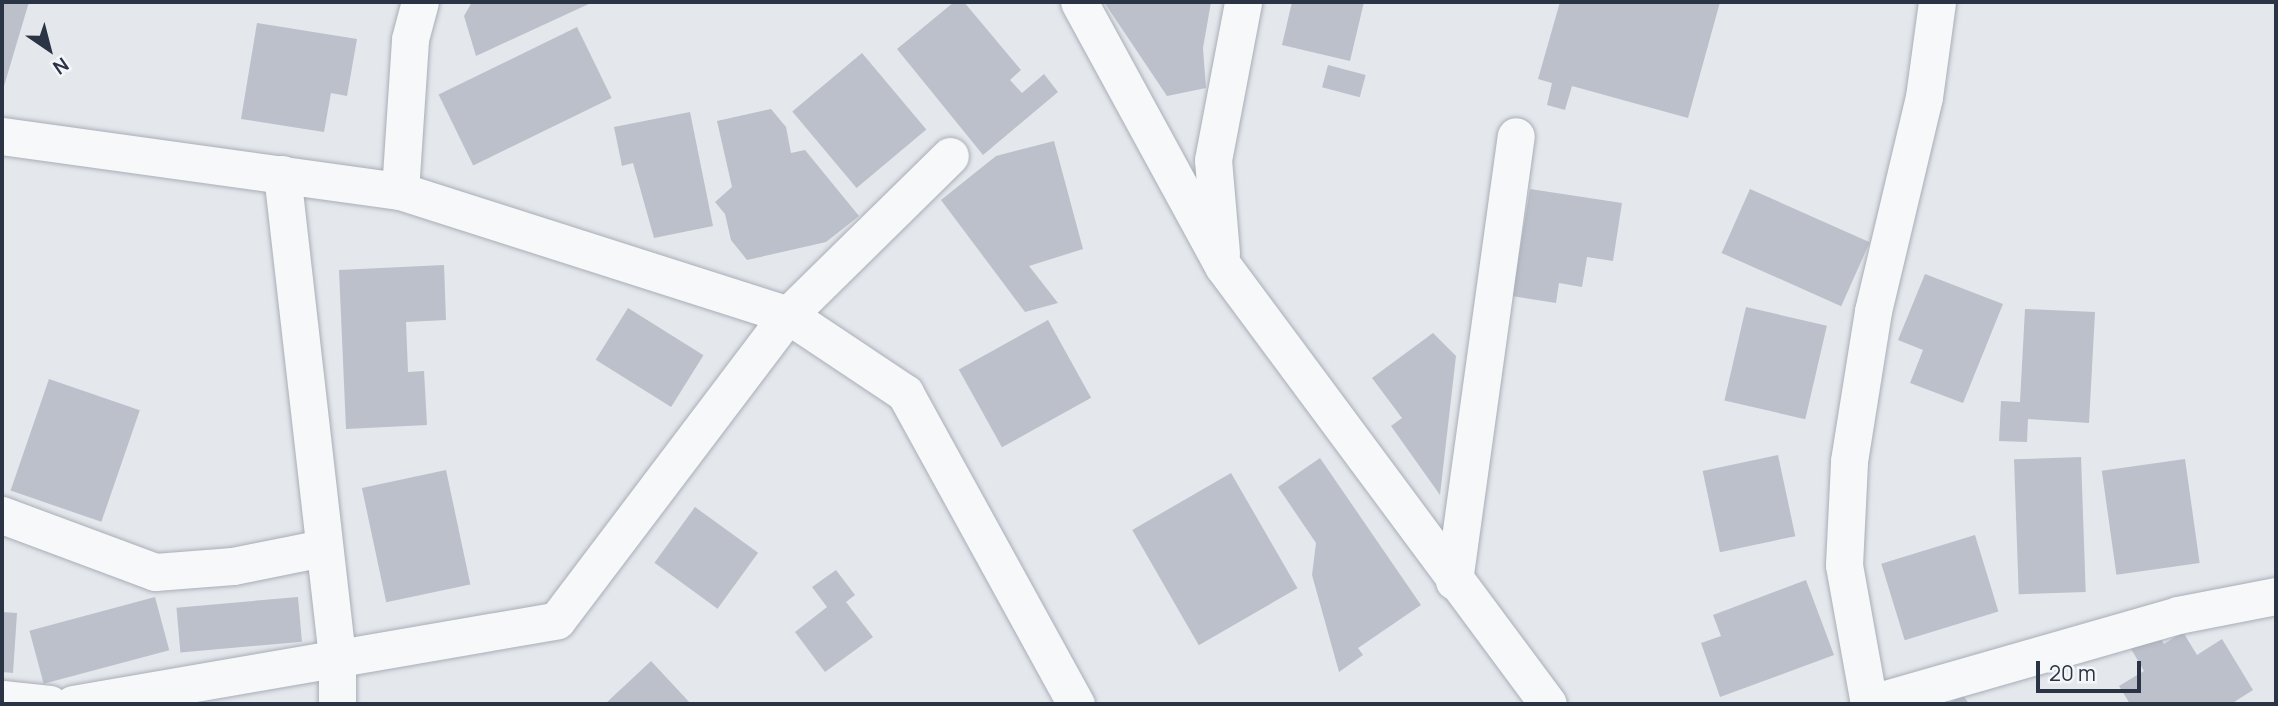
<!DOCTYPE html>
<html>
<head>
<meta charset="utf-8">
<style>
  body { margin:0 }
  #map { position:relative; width:2278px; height:706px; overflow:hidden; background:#e4e7ec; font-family:Manrope,sans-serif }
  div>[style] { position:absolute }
  .building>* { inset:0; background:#bbc0ca; transform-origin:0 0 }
  .roads { filter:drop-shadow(0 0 2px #a9aeb7) drop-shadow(0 0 2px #a9aeb7) }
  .street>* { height:37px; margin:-18.5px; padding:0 18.5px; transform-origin:18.5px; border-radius:18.5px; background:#f7f8fa }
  span { translate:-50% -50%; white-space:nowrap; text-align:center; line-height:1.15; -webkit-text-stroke:7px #f4f6f9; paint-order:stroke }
  .frame { position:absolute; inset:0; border:4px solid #2b3445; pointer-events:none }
  .north { position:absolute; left:14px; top:14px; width:70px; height:70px; -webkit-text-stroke:5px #f4f6f9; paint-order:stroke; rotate:145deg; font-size:19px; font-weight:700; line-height:28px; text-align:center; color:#2b3445 }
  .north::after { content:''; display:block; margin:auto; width:24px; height:32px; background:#2b3445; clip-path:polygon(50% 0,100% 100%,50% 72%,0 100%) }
  .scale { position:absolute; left:2036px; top:661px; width:105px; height:32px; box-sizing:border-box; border:4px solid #2b3445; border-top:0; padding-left:9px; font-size:21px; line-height:24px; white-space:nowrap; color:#2b3445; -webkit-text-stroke:5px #f4f6f9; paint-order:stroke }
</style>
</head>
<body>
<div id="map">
  <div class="building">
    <i style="clip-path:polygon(2px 2px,29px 2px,4px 86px,2px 85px)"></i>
    <i style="clip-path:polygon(472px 2px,593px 2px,476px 56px,464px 16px)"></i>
    <i style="clip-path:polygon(954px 2px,964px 2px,1021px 70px,1010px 80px,1022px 93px,1044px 74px,1058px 92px,983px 155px,897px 49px)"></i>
    <i style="clip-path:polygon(1104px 2px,1211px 2px,1203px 48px,1206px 88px,1167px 96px)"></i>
    <i style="clip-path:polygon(1292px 2px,1364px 2px,1350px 61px,1282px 45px)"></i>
    <i style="clip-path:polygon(1560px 2px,1720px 2px,1688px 118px,1572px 86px,1565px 110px,1547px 105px,1552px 83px,1538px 79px)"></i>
    <i style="clip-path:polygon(257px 23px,357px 39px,347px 96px,331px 93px,324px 132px,241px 119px)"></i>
    <i style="left:577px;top:27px;width:79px;height:154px;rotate:64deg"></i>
    <i style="left:862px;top:53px;width:100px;height:91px;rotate:50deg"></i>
    <i style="left:1328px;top:65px;width:39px;height:23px;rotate:15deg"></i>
    <i style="clip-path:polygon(771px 109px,786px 127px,791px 153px,805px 150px,859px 216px,826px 242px,747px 260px,731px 240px,725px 214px,715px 202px,732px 187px,717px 121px)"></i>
    <i style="clip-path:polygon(690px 112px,713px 226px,654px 238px,633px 163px,622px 166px,614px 127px)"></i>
    <i style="clip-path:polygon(1054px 141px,1083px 249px,1029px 266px,1058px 303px,1025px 312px,941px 200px,996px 156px)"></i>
    <i style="clip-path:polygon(1530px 189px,1622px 203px,1613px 261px,1587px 257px,1582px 287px,1559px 283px,1556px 303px,1512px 296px)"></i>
    <i style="left:1750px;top:189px;width:131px;height:70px;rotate:24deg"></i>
    <i style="clip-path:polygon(444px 265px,446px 320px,406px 322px,408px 372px,424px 371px,427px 425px,346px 429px,339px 270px)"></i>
    <i style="clip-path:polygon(1925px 274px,2003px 304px,1963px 403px,1910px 383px,1923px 350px,1898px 340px)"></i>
    <i style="left:1746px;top:307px;width:83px;height:96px;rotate:13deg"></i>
    <i style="left:628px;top:308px;width:89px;height:61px;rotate:32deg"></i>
    <i style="clip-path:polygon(2025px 309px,2095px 312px,2089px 423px,2028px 419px,2027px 442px,1999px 441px,2001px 401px,2020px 402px)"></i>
    <i style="left:1048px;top:320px;width:89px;height:102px;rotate:61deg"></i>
    <i style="clip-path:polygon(1433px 333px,1456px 356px,1440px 495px,1391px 426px,1402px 418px,1372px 378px)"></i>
    <i style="left:49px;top:379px;width:96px;height:118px;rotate:19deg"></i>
    <i style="left:1778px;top:455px;width:83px;height:77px;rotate:78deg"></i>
    <i style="left:2081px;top:457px;width:135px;height:67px;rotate:88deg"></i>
    <i style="clip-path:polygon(1320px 458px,1421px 605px,1358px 648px,1363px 655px,1339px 672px,1312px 575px,1316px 543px,1278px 487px)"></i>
    <i style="left:2185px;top:459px;width:105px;height:84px;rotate:82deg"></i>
    <i style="left:446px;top:470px;width:117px;height:86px;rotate:78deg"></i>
    <i style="left:1231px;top:473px;width:133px;height:114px;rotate:60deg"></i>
    <i style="left:695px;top:507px;width:78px;height:69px;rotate:36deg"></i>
    <i style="left:1975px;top:535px;width:80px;height:98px;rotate:73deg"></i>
    <i style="clip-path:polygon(836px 570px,855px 595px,846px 602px,873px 637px,825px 672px,795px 632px,827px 607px,812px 587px)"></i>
    <i style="clip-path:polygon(1806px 580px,1834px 655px,1720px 697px,1701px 643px,1721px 636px,1713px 615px)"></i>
    <i style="left:155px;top:597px;width:55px;height:130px;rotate:75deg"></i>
    <i style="left:298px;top:597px;width:45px;height:122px;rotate:85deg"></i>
    <i style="clip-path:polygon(2px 612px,17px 613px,13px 673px,2px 672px)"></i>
    <i style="clip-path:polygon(2153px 626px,2164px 644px,2183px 632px,2197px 655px,2222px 639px,2253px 690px,2231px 704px,2130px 704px,2119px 686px,2144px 671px,2127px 642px)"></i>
    <i style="clip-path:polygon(651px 661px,691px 704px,605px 704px)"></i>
    <i style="clip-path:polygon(1963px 695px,1969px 704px,1947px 704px)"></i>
  </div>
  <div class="roads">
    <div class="street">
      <i style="left:1079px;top:2px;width:301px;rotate:61.4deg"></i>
      <i style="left:1223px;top:266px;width:545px;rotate:53.42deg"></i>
      <i style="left:2px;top:136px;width:402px;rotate:7.9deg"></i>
      <i style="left:400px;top:191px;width:407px;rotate:17.7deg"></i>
      <i style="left:788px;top:315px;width:141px;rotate:33.7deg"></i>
      <i style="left:905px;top:393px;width:355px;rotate:61.2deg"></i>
      <i style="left:282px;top:174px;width:484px;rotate:83.5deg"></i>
      <i style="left:337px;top:655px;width:49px;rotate:90deg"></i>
      <i style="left:400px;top:191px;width:152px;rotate:-86.2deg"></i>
      <i style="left:410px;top:39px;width:38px;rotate:-75deg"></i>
      <i style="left:1221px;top:253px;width:93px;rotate:-94.9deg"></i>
      <i style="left:1213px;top:160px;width:161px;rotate:-79.2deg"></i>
      <i style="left:2px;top:515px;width:163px;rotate:20.4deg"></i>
      <i style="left:155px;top:572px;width:78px;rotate:-4.4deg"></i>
      <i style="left:233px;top:566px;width:92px;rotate:-11.3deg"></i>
      <i style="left:1454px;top:581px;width:449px;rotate:-82.1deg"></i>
      <i style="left:2px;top:699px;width:48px;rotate:5.9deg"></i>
      <i style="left:73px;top:704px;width:491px;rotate:-9.8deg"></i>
      <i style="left:557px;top:620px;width:383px;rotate:-52.9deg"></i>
      <i style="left:788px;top:315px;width:227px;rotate:-44.5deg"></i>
      <i style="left:1868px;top:704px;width:323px;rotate:-16deg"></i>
      <i style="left:2178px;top:615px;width:100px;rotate:-11deg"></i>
      <i style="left:1869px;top:704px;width:141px;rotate:-100.2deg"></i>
      <i style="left:1844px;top:565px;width:104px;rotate:-87.2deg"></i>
      <i style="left:1849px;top:461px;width:152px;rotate:-80.9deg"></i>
      <i style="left:1873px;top:311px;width:220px;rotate:-76.6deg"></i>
      <i style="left:1924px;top:97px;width:96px;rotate:-82.2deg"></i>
    </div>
  </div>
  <div class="frame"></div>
  <div class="north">N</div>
  <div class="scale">20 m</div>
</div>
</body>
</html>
